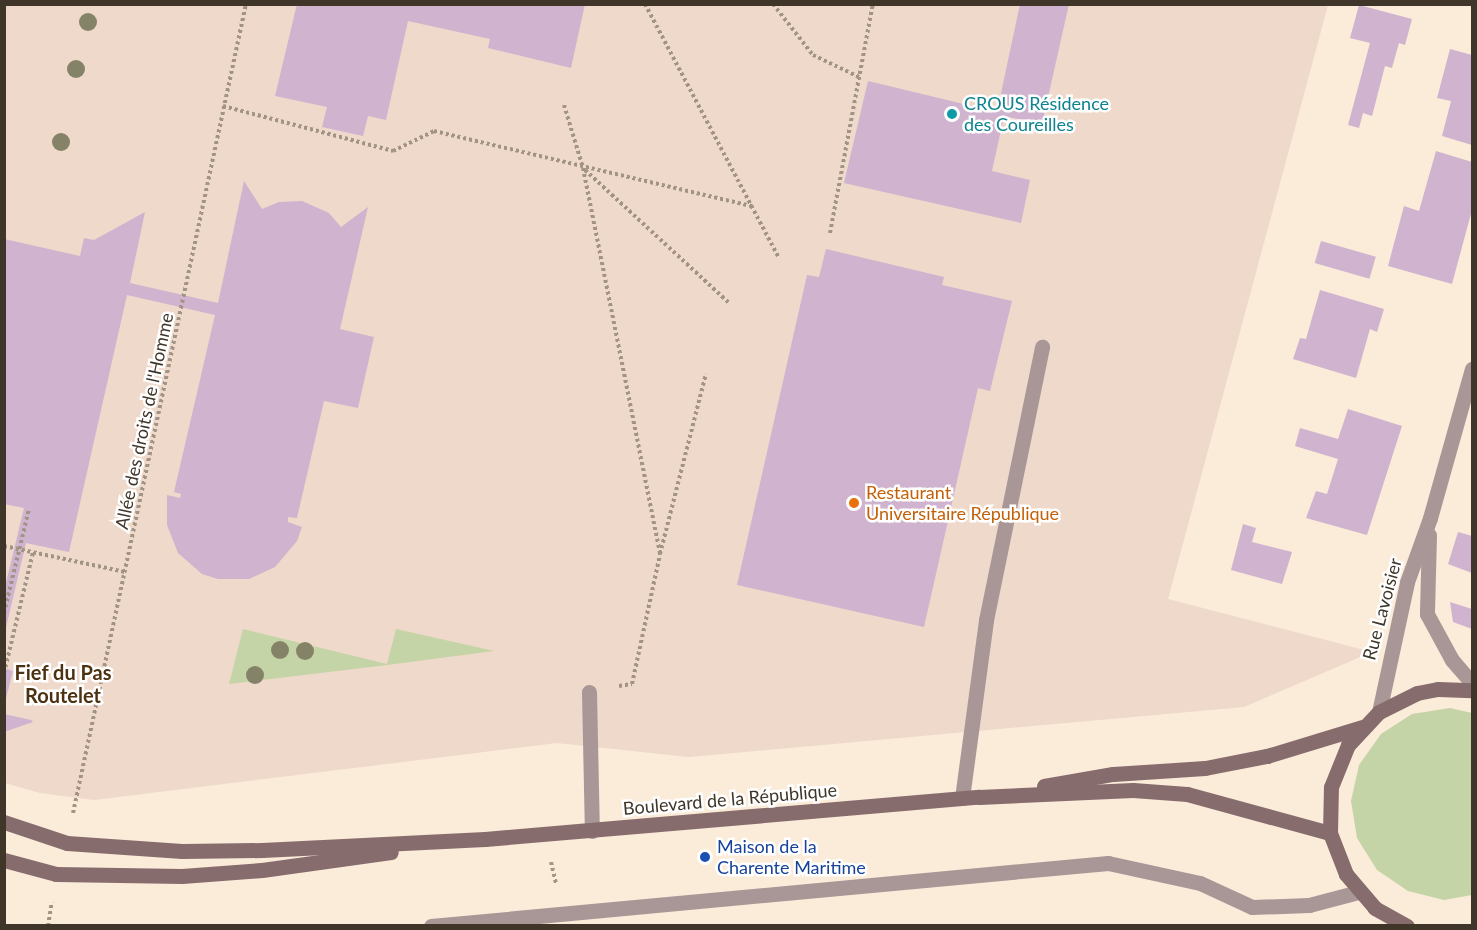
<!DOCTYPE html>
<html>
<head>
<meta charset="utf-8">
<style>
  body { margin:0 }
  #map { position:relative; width:1477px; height:930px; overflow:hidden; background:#fbebd9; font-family:Lato,sans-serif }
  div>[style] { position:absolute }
  .education>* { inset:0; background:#eed9ca }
  .green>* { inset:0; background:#c4d4a6 }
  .building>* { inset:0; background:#d0b3cf; transform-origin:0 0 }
  .path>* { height:4px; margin-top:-2px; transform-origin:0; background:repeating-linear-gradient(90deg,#a19485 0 3px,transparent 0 6px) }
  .lane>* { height:15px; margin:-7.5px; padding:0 7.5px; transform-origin:7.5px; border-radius:7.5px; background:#a99697 }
  .street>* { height:15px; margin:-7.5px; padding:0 7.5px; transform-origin:7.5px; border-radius:7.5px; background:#a99697 }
  .secondary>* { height:15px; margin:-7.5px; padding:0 7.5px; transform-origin:7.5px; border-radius:7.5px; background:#876c6e }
  .path-bridge>* { height:4px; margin-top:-2px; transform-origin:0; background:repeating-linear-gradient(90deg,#a19485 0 3px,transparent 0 6px) }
  .trees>* { width:18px; height:18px; margin:-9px; border-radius:50%; background:#858367 }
  .dots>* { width:16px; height:16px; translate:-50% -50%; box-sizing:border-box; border:3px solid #fff; border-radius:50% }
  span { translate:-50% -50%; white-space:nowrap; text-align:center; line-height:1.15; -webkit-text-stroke:5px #fff; paint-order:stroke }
  .culture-label { font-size:18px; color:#0d838f }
  .left { translate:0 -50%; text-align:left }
  .street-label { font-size:18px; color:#3f3529 }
  .food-label { font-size:18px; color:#c56008 }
  .transit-label { font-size:18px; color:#164399 }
  .neighbourhood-label { font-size:20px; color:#4d3212; font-weight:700 }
  .frame { position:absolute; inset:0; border:6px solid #3f3529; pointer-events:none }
</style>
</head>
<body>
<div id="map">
  <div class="education">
    <i style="clip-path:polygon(4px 5px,1328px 5px,1168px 599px,1372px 652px,1244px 707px,689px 757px,557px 743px,94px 800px,40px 793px,5px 783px)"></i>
  </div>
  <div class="green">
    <i style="clip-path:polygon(243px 629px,387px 664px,396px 629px,494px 651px,387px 665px,229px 684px)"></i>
    <i style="clip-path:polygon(1450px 708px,1472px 713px,1472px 895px,1444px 900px,1408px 891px,1377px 870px,1357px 838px,1351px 801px,1359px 765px,1381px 734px,1412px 714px)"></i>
  </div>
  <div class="building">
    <i style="clip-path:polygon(297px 4px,350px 6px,585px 4px,571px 68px,488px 48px,490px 39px,408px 21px,386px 120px,368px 116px,363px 136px,322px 127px,327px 107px,275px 96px)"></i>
    <i style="clip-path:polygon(1020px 4px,1069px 4px,1042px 124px,1004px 116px,992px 171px,1030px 180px,1021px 223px,844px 183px,868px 81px,997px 112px)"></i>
    <i style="clip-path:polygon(1359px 5px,1412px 19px,1405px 45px,1399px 43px,1392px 68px,1385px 66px,1372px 116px,1363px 113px,1359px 128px,1348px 125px,1370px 43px,1350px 38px)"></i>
    <i style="clip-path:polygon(1450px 49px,1472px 55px,1472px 145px,1442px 136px,1451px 101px,1437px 98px)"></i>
    <i style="clip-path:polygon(1436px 151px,1472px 162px,1472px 210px,1452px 284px,1388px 266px,1404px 206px,1419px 211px)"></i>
    <i style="clip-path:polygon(244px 181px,262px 209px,279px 202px,302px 201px,329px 213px,341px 227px,368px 207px,340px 329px,374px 337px,358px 408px,324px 401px,297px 518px,288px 517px,288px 522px,302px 527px,297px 541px,275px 567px,249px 579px,218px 579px,202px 574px,178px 553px,167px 525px,167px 495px,180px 498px,181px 494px,174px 492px,215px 315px,127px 295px,69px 552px,26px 543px,4px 636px,4px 591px,24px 508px,4px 504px,4px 239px,80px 256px,84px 238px,94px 240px,145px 212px,130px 283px,218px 303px)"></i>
    <i style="left:1321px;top:241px;width:57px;height:23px;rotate:16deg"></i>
    <i style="clip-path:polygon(826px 249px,944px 277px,942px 285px,1012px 301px,990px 391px,978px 388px,924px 627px,737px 585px,807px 275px,819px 277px)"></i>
    <i style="clip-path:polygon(1320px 290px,1384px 309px,1377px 332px,1370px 329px,1356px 378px,1293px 359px,1300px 338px,1306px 339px)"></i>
    <i style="clip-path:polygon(1348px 409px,1402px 426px,1367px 535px,1306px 518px,1316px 491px,1327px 494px,1338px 459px,1295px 446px,1300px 428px,1338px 439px)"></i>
    <i style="clip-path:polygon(1243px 524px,1256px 528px,1252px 542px,1292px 552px,1282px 584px,1231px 570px)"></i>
    <i style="clip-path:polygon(1458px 532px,1472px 536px,1472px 573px,1448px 564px)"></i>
    <i style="clip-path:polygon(1450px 602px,1472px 609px,1472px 629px,1453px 622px)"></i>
    <i style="clip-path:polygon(4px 668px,13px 671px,5px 702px,4px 702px)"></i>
    <i style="clip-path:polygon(4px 714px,31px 720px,33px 722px,4px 732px)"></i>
  </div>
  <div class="path">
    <i style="left:645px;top:4px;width:287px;rotate:62.2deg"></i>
    <i style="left:773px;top:4px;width:65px;rotate:51.9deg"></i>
    <i style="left:813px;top:55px;width:51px;rotate:25.6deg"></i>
    <i style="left:564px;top:105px;width:66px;rotate:73.2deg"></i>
    <i style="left:583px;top:168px;width:394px;rotate:78.7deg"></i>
    <i style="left:223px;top:106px;width:176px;rotate:14.8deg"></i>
    <i style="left:393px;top:151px;width:46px;rotate:-26deg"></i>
    <i style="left:434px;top:131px;width:327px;rotate:13.3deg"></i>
    <i style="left:585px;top:170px;width:195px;rotate:42.7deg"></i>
    <i style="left:830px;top:233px;width:233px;rotate:-79.4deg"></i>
    <i style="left:4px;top:546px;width:124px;rotate:12.1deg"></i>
    <i style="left:4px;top:673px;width:124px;rotate:-76.5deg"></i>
    <i style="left:619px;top:686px;width:13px;rotate:-9deg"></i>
    <i style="left:632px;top:684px;width:133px;rotate:-77.8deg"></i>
    <i style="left:660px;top:554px;width:186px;rotate:-75.7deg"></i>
    <i style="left:73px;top:813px;width:827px;rotate:-77.93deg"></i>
    <i style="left:551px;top:862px;width:23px;rotate:77deg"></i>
    <i style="left:48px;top:926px;width:24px;rotate:-81deg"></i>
  </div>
  <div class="lane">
    <i style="left:589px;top:692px;width:139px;rotate:88.8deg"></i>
    <i style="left:962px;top:798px;width:180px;rotate:-82.3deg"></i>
    <i style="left:986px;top:620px;width:279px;rotate:-78.4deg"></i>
    <i style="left:431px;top:926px;width:680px;rotate:-5.32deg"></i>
    <i style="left:1108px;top:863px;width:94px;rotate:12.3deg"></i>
    <i style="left:1200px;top:883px;width:57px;rotate:24.8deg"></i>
    <i style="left:1252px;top:907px;width:57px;rotate:-2deg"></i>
    <i style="left:1309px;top:905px;width:51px;rotate:-14.9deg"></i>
  </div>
  <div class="street">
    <i style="left:1429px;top:535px;width:79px;rotate:91.5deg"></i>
    <i style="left:1427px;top:614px;width:52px;rotate:61.5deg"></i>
    <i style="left:1452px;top:660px;width:30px;rotate:49deg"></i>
    <i style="left:1379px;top:712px;width:133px;rotate:-77.8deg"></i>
    <i style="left:1407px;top:582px;width:68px;rotate:-70.2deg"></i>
    <i style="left:1430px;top:518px;width:155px;rotate:-74.3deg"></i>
  </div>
  <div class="secondary">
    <i style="left:1044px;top:786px;width:70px;rotate:-9.9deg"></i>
    <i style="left:1113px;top:774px;width:92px;rotate:-3.7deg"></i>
    <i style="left:1205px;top:768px;width:63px;rotate:-11deg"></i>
    <i style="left:1267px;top:756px;width:99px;rotate:-17deg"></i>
    <i style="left:4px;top:822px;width:66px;rotate:18.4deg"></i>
    <i style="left:67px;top:843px;width:115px;rotate:4deg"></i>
    <i style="left:182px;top:851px;width:80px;rotate:-0.7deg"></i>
    <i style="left:262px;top:850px;width:223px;rotate:-2.8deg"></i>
    <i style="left:485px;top:839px;width:496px;rotate:-4.9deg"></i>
    <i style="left:979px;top:797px;width:154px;rotate:-2.6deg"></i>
    <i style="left:1133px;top:790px;width:54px;rotate:4.2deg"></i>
    <i style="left:1187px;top:794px;width:148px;rotate:15.3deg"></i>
    <i style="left:4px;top:860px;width:54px;rotate:15.1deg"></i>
    <i style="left:56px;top:874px;width:126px;rotate:0.9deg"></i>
    <i style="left:182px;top:876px;width:80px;rotate:-4.3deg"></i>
    <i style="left:262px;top:870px;width:130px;rotate:-7.9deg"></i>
    <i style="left:1407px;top:926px;width:37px;rotate:-151deg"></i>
    <i style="left:1375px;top:908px;width:45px;rotate:-130.5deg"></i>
    <i style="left:1346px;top:874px;width:44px;rotate:-111.3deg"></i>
    <i style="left:1330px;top:833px;width:46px;rotate:-88.8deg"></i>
    <i style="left:1331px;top:787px;width:45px;rotate:-68deg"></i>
    <i style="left:1348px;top:745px;width:45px;rotate:-46.8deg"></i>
    <i style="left:1379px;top:712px;width:42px;rotate:-26.6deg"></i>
    <i style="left:1417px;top:693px;width:21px;rotate:-11deg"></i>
    <i style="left:1438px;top:689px;width:34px;rotate:2deg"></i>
  </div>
  <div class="path-bridge">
    <i style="left:4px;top:613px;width:107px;rotate:-76.5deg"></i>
  </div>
  <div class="trees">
    <i style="left:88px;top:22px"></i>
    <i style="left:76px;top:69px"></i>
    <i style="left:61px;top:142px"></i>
    <i style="left:280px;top:650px"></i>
    <i style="left:305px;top:651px"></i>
    <i style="left:255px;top:675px"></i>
  </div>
  <div class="dots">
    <i style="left:952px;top:114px;background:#0f9aa8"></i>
    <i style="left:854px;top:503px;background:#e8710a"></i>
    <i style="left:705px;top:857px;background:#1a4fb4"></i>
  </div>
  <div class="culture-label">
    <span class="left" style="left:964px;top:114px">CROUS Résidence<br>des Coureilles</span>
  </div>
  <div class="street-label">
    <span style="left:144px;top:421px;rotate:-78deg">Allée des droits de l'Homme</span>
    <span style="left:1382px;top:609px;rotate:-75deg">Rue Lavoisier</span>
    <span style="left:730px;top:799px;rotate:-5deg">Boulevard de la République</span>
  </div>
  <div class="food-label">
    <span class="left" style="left:866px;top:503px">Restaurant<br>Universitaire République</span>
  </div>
  <div class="transit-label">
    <span class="left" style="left:717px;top:857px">Maison de la<br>Charente Maritime</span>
  </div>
  <div class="neighbourhood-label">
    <span style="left:63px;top:684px">Fief du Pas<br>Routelet</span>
  </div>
  <div class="frame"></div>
</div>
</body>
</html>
